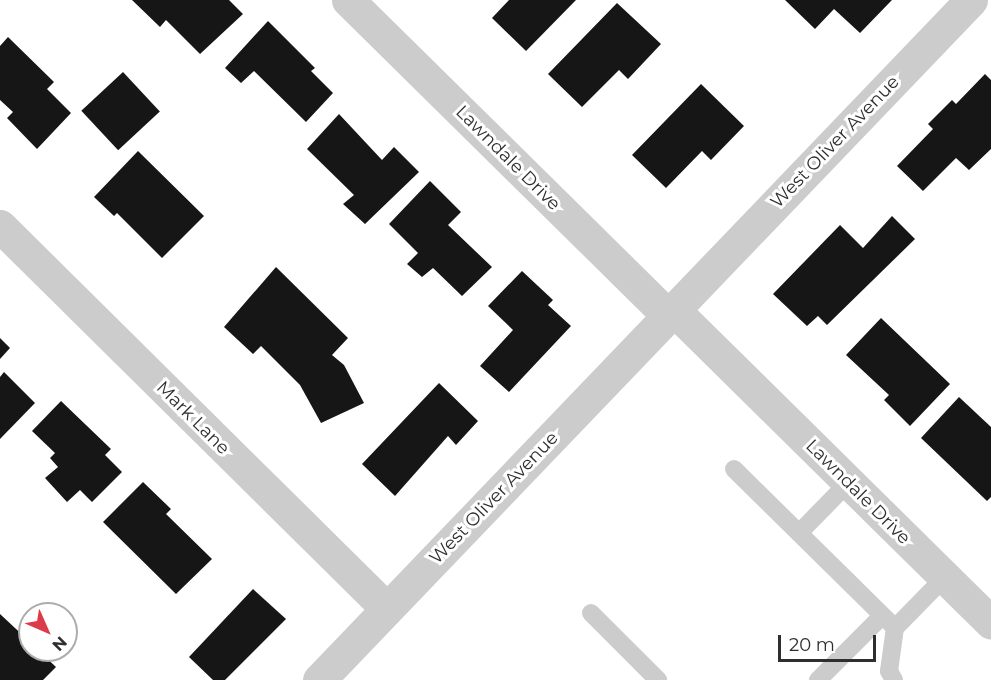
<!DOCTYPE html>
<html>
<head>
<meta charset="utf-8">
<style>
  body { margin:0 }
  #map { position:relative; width:991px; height:680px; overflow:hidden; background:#fff; font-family:Montserrat,sans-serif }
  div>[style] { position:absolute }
  .building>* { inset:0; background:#161616; transform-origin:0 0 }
  .lane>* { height:18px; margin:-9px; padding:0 9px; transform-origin:9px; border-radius:9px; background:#ccc }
  .street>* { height:33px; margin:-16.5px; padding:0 16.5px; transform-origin:16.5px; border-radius:16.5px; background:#ccc }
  span { translate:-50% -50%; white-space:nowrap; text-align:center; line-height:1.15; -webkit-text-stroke:6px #fff; paint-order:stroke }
  .street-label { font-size:18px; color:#2f2f2f }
  .north { position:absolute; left:18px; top:602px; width:60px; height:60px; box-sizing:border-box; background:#fff; border:2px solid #acacac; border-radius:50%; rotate:135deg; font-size:16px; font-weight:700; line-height:24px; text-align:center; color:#2f2f2f }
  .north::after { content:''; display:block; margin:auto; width:21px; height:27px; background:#dc3c4a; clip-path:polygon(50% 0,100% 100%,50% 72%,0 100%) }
  .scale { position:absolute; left:778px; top:635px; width:98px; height:27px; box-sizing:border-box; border:3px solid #2f2f2f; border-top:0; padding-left:8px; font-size:18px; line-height:21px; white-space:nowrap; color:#2f2f2f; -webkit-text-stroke:4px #fff; paint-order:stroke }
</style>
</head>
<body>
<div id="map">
  <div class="building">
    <i style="clip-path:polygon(132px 0,229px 0,243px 14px,200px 54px,166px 20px,160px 27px)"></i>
    <i style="clip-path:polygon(509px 0,576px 0,526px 51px,492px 18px)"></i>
    <i style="clip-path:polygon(785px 0,892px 0,860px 33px,834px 9px,815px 29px)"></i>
    <i style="clip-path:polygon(617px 3px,661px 44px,628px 79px,619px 70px,582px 107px,548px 74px)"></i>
    <i style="clip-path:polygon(268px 21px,315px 68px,311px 71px,333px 93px,306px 122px,254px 71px,241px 83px,225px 68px)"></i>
    <i style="clip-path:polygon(8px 37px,54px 82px,47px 89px,71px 113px,37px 149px,7px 118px,13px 112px,0 100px,0 46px)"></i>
    <i style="left:123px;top:72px;width:54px;height:57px;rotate:47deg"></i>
    <i style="clip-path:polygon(985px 74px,991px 80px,991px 149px,969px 170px,956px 158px,923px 191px,897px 166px,933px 129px,928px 124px,952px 100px,956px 104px)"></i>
    <i style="clip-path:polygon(701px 84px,744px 126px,711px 160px,702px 151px,666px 188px,632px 155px)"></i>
    <i style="clip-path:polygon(339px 114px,382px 160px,394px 147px,419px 172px,365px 224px,343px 204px,354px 195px,307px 149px)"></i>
    <i style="clip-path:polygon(138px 151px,204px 216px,162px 258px,117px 213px,114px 216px,94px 197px)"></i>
    <i style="clip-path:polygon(430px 181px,461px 212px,448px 225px,492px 267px,462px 296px,433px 268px,422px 277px,407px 264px,418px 253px,389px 224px)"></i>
    <i style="clip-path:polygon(892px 216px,915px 239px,827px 325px,818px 316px,807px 326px,773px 294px,840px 225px,863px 248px)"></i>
    <i style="clip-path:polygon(276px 267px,348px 338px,332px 355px,344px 365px,364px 403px,321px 423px,300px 385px,261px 346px,253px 354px,224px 327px)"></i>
    <i style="clip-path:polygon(522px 271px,553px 300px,548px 305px,571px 326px,509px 392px,480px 366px,513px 330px,488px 306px)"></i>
    <i style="clip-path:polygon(881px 318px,950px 384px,910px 426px,884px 400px,889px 395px,846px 355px)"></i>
    <i style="clip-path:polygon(0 338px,10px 348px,0 359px)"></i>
    <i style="clip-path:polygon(4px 372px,35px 403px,0 439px,0 377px)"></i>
    <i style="clip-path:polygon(439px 383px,478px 421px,456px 445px,448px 436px,395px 496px,362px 464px)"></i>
    <i style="clip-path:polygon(959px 397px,991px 427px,991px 497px,987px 501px,921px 438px)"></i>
    <i style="clip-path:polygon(61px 401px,111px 449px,105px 455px,122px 472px,92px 502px,80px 490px,67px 502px,45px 478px,58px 467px,50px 458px,55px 453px,32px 431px)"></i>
    <i style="clip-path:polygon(143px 482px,171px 509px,166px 514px,212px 559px,176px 594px,103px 522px)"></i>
    <i style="clip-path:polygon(253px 589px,286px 619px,225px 680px,213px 680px,189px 657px)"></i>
    <i style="clip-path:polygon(0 614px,30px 642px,30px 650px,38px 650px,56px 667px,43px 680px,0 680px)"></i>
  </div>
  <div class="lane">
    <i style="left:734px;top:469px;width:226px;rotate:44.6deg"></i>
    <i style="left:895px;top:628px;width:71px;rotate:-45.6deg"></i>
    <i style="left:799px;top:533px;width:71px;rotate:-45.6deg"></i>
    <i style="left:591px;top:613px;width:95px;rotate:45deg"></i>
    <i style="left:818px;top:680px;width:91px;rotate:-45deg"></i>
    <i style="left:894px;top:680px;width:10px;rotate:-119deg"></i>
    <i style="left:889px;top:671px;width:43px;rotate:-82.1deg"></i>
  </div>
  <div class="street">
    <i style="left:348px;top:0;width:450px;rotate:44.6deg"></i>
    <i style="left:0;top:226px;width:544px;rotate:44.7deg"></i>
    <i style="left:674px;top:310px;width:445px;rotate:44.6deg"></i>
    <i style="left:319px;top:680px;width:942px;rotate:-46.2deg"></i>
  </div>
  <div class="street-label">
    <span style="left:835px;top:142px;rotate:-46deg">West Oliver Avenue</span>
    <span style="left:508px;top:158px;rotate:45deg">Lawndale Drive</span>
    <span style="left:193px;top:418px;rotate:45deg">Mark Lane</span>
    <span style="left:858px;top:492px;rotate:45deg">Lawndale Drive</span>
    <span style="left:494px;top:498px;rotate:-46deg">West Oliver Avenue</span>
  </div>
  <div class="north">N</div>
  <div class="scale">20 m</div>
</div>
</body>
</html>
